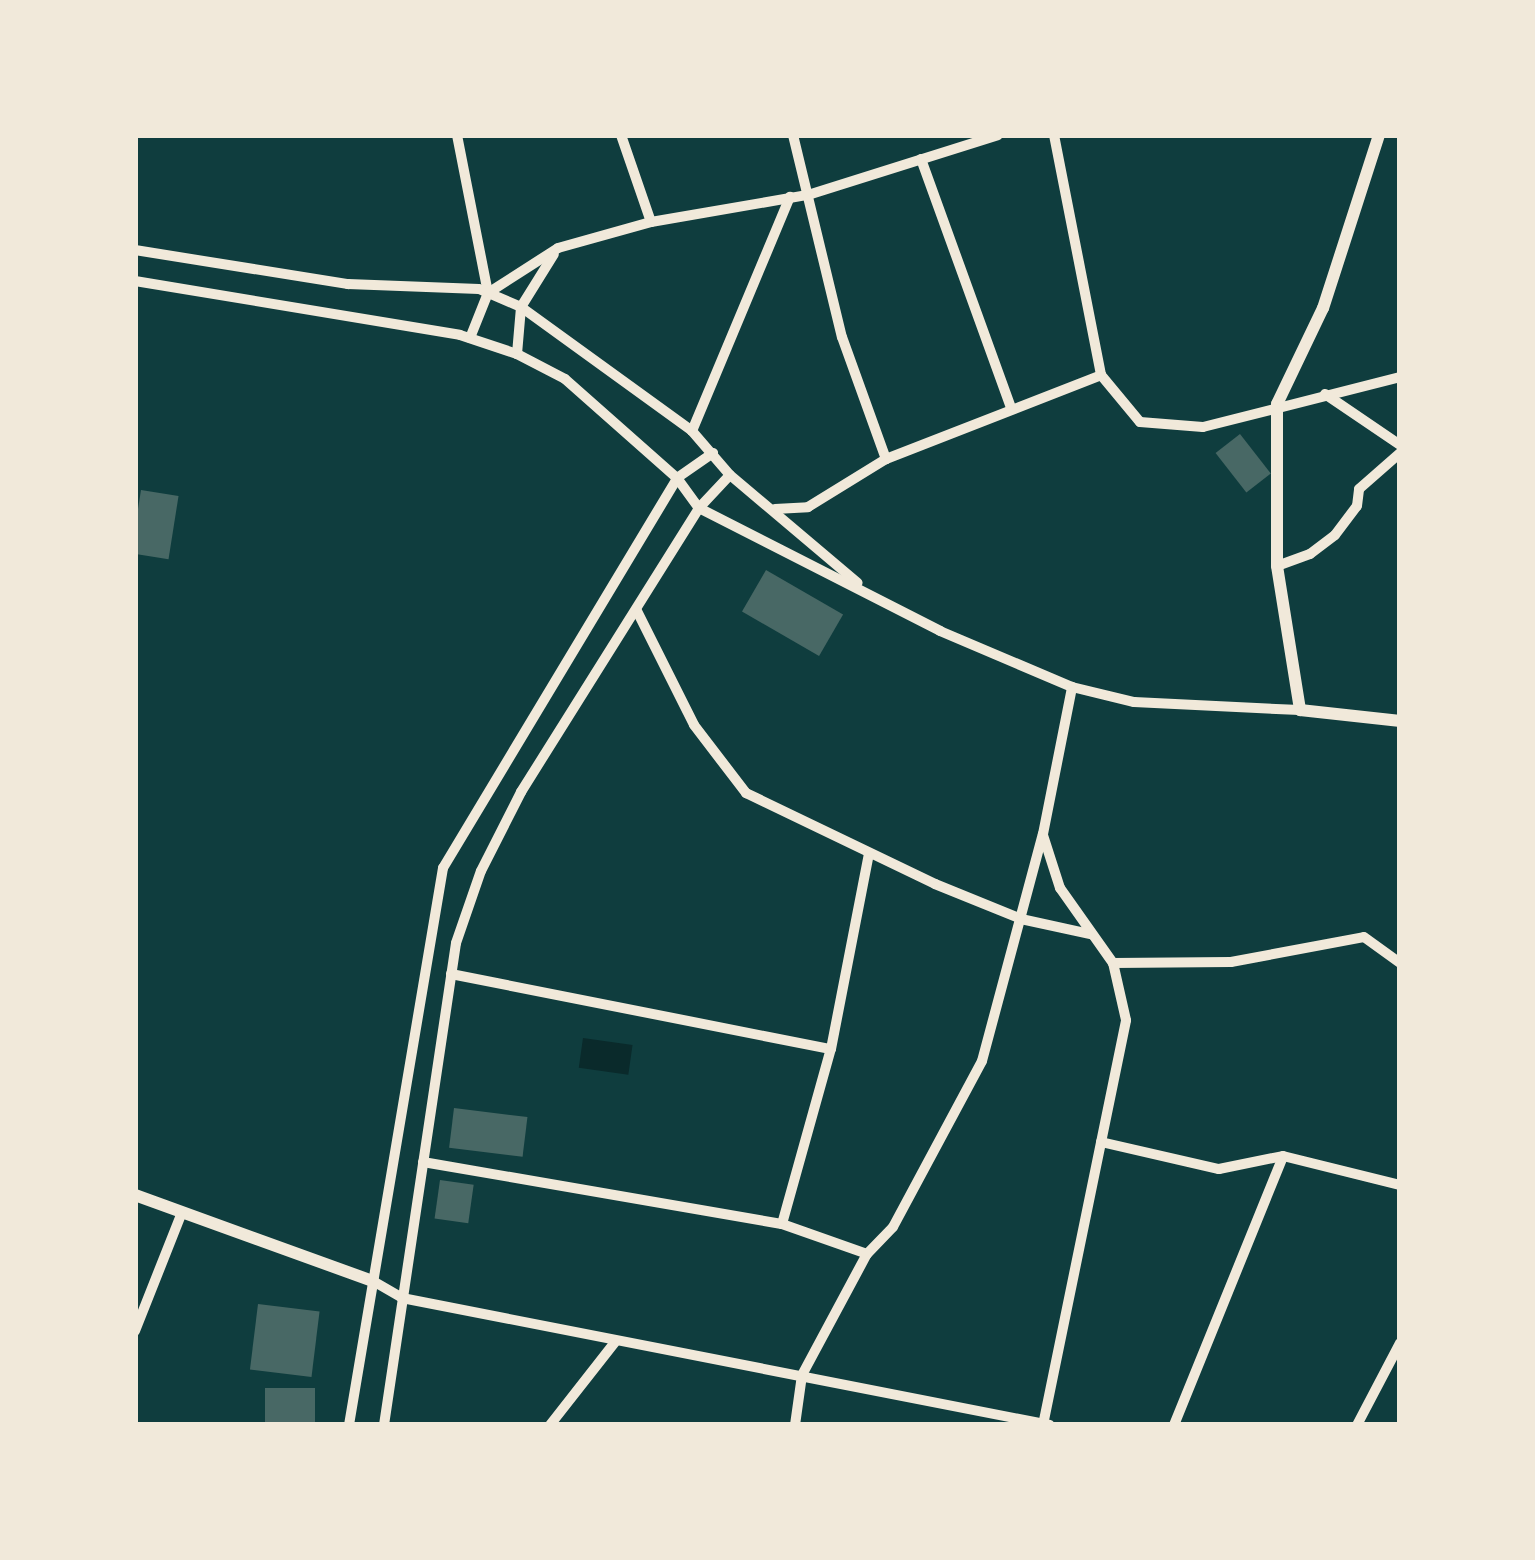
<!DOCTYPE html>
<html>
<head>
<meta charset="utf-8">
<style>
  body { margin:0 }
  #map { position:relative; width:1535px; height:1560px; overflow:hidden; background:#0f3d3e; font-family:"Noto Serif",serif }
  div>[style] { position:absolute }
  .water>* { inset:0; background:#0a2a2b; transform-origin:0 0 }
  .building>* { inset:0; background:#486865; transform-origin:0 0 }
  .minor>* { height:10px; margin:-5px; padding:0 5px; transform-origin:5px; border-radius:5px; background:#f1e9da }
  .tertiary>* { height:12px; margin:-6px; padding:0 6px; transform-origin:6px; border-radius:6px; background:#f1e9da }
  span { translate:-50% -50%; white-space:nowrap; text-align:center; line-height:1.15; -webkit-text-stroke:8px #f1e9da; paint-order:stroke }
  .frame { position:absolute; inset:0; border:138px solid #f1e9da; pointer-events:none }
</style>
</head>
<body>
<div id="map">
  <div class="water">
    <i style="left:583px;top:1038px;width:50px;height:30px;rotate:8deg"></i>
  </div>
  <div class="building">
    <i style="left:1240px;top:434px;width:50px;height:31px;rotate:52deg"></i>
    <i style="left:141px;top:490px;width:38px;height:64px;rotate:9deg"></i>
    <i style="left:766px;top:570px;width:89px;height:48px;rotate:30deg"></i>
    <i style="left:454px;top:1108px;width:74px;height:40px;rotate:7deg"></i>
    <i style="left:440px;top:1180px;width:34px;height:39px;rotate:8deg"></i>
    <i style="left:258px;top:1304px;width:62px;height:66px;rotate:7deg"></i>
    <i style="left:265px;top:1388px;width:50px;height:37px"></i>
  </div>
  <div class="minor">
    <i style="left:457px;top:135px;width:161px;rotate:78.9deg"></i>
    <i style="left:621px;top:135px;width:92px;rotate:71deg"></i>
    <i style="left:793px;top:135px;width:208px;rotate:76.4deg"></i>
    <i style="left:842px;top:337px;width:130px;rotate:70.2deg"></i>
    <i style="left:1054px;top:135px;width:245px;rotate:78.9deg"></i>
    <i style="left:1101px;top:375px;width:61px;rotate:50.3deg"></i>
    <i style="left:1140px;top:422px;width:63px;rotate:4.5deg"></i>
    <i style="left:1203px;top:427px;width:203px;rotate:-14.2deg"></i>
    <i style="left:921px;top:159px;width:265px;rotate:70.1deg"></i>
    <i style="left:135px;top:250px;width:216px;rotate:9.1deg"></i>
    <i style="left:348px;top:284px;width:131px;rotate:2.2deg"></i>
    <i style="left:479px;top:289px;width:46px;rotate:23.2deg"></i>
    <i style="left:521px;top:307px;width:211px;rotate:35.9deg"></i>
    <i style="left:692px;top:431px;width:58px;rotate:49.2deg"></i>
    <i style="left:730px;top:475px;width:167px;rotate:40.2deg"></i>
    <i style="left:135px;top:281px;width:329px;rotate:9.4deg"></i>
    <i style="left:460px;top:335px;width:60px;rotate:18.4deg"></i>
    <i style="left:517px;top:354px;width:54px;rotate:27.5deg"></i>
    <i style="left:565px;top:379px;width:149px;rotate:41.5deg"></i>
    <i style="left:677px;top:478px;width:37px;rotate:54deg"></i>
    <i style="left:699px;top:508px;width:271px;rotate:27deg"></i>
    <i style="left:940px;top:631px;width:143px;rotate:23deg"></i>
    <i style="left:1072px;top:687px;width:64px;rotate:13.6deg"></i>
    <i style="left:1134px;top:702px;width:166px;rotate:2.8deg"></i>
    <i style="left:470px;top:338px;width:48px;rotate:-68.2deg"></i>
    <i style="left:488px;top:293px;width:83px;rotate:-32.7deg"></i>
    <i style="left:558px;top:248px;width:97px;rotate:-15.6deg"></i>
    <i style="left:651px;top:222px;width:159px;rotate:-9.8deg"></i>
    <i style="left:808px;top:195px;width:199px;rotate:-17.5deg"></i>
    <i style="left:517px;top:354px;width:47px;rotate:-85.1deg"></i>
    <i style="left:521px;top:307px;width:62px;rotate:-58.1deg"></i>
    <i style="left:1325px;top:394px;width:91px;rotate:34.2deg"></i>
    <i style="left:692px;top:431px;width:254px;rotate:-67.3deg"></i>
    <i style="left:775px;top:509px;width:33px;rotate:-3deg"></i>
    <i style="left:808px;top:507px;width:92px;rotate:-31.6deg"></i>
    <i style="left:886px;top:459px;width:231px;rotate:-21.3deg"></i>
    <i style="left:1277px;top:566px;width:35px;rotate:-20deg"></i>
    <i style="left:1310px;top:554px;width:31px;rotate:-37deg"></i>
    <i style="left:1335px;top:535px;width:36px;rotate:-53deg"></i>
    <i style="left:1357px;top:506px;width:17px;rotate:-83deg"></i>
    <i style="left:1359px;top:489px;width:55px;rotate:-41.3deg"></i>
    <i style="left:637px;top:611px;width:127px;rotate:63.4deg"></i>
    <i style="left:694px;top:725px;width:86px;rotate:52.6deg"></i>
    <i style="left:746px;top:793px;width:210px;rotate:25.7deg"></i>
    <i style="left:935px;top:884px;width:93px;rotate:22.1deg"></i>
    <i style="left:1021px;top:919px;width:71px;rotate:12.3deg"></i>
    <i style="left:1113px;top:963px;width:118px;rotate:-0.5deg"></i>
    <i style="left:1231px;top:962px;width:135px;rotate:-10.6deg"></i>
    <i style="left:1364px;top:937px;width:44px;rotate:35.8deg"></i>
    <i style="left:451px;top:974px;width:387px;rotate:11.2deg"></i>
    <i style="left:1101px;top:1142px;width:121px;rotate:12.9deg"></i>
    <i style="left:1219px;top:1169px;width:65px;rotate:-11.5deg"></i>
    <i style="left:1283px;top:1156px;width:121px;rotate:13.9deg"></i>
    <i style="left:423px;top:1162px;width:364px;rotate:9.8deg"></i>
    <i style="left:782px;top:1224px;width:90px;rotate:19.4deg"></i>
    <i style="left:782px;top:1224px;width:182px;rotate:-74.4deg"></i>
    <i style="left:831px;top:1049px;width:199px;rotate:-79deg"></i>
    <i style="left:373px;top:1281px;width:34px;rotate:30deg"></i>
    <i style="left:402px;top:1298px;width:660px;rotate:11.09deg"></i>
    <i style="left:135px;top:1331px;width:128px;rotate:-68.4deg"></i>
    <i style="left:349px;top:1425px;width:565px;rotate:-80.42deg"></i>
    <i style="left:443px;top:868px;width:455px;rotate:-59deg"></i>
    <i style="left:677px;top:478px;width:44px;rotate:-34.8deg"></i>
    <i style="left:384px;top:1425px;width:487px;rotate:-81.5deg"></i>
    <i style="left:456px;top:943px;width:76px;rotate:-70.9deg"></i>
    <i style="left:481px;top:871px;width:89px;rotate:-63.1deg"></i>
    <i style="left:521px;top:792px;width:335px;rotate:-57.9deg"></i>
    <i style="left:699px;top:508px;width:45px;rotate:-46.8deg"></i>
    <i style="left:550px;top:1425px;width:105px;rotate:-51.9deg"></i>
    <i style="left:795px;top:1425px;width:50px;rotate:-82deg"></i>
    <i style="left:802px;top:1375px;width:137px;rotate:-61.8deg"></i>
    <i style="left:867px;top:1254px;width:37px;rotate:-46deg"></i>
    <i style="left:893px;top:1227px;width:188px;rotate:-61.8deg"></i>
    <i style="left:982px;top:1061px;width:235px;rotate:-75deg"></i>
    <i style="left:1043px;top:834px;width:150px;rotate:-78.8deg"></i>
    <i style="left:1043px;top:1425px;width:413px;rotate:-78.4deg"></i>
    <i style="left:1126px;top:1020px;width:58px;rotate:-102.8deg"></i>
    <i style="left:1113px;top:963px;width:92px;rotate:-125.2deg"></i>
    <i style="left:1060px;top:888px;width:56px;rotate:-107.8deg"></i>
    <i style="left:1174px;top:1425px;width:290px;rotate:-67.9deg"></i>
    <i style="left:1357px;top:1425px;width:93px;rotate:-62.3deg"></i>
  </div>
  <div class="tertiary">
    <i style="left:1379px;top:135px;width:182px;rotate:107.9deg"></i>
    <i style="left:1323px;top:308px;width:106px;rotate:115.6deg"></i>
    <i style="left:1277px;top:404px;width:162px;rotate:90deg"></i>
    <i style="left:1277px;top:566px;width:146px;rotate:80.9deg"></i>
    <i style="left:1300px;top:710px;width:101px;rotate:6.3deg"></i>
    <i style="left:135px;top:1195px;width:253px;rotate:19.9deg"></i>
  </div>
  <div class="frame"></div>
</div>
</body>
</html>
